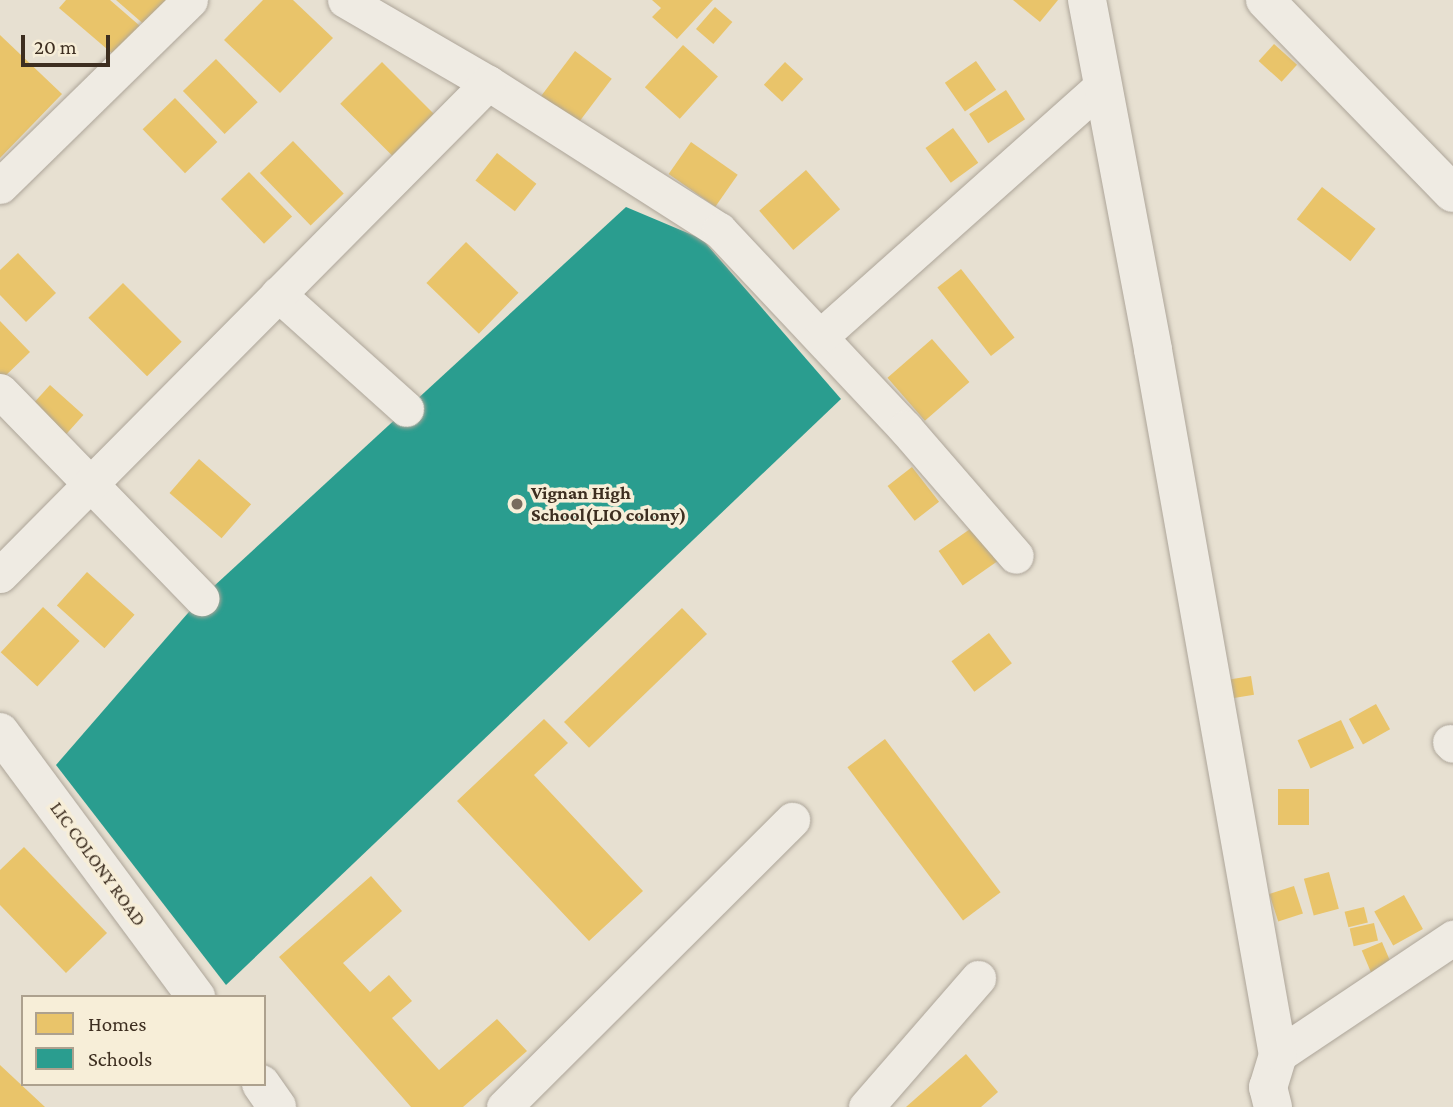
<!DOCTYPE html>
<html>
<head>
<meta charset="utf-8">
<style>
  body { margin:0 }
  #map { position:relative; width:1453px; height:1107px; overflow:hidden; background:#e7e0d1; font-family:"Crimson Pro",serif }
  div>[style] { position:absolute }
  .homes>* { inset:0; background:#e9c46a; transform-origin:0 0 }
  .schools>* { inset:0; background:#2a9d8f }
  .roads { filter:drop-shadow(0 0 2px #ada599) drop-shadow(0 0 2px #ada599) }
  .minor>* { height:35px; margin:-17.5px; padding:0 17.5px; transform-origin:17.5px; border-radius:17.5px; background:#efebe3 }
  .tertiary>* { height:38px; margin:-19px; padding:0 19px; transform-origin:19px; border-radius:19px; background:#efebe3 }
  .secondary>* { height:38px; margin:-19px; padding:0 19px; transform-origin:19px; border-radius:19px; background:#efebe3 }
  .dots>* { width:19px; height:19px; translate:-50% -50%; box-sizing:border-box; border:4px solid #f7eed8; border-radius:50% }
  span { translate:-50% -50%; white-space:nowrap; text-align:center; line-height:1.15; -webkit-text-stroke:7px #f7eed8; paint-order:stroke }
  .poi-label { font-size:19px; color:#3d2e20; font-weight:700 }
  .left { translate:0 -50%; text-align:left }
  .street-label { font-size:19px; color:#3d2e20 }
  .legend { position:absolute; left:21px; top:995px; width:245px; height:91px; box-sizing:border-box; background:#f7eed8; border:2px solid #ada18e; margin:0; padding:9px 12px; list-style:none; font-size:21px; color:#3d2e20 }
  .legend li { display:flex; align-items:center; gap:14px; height:35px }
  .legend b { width:35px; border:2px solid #ada18e }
  .scale { position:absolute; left:21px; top:35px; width:89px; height:32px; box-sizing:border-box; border:4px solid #3d2e20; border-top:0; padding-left:9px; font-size:21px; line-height:24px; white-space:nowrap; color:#3d2e20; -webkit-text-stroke:5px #f7eed8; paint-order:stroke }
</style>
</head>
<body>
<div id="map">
  <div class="homes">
    <i style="clip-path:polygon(66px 0,110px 0,140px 26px,114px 55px,59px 8px)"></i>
    <i style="clip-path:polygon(116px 0,170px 0,147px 27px)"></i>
    <i style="clip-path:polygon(263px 0,293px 0,333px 38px,280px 93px,224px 40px)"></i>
    <i style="clip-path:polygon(652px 0,713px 0,677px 39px,652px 17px,661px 8px)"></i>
    <i style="clip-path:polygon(1013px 0,1058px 0,1040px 22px)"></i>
    <i style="left:715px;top:7px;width:23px;height:29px;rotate:41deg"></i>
    <i style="clip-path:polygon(0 35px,62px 94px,0 158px)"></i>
    <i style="left:1274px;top:44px;width:31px;height:23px;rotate:42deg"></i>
    <i style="left:683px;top:45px;width:47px;height:57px;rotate:42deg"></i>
    <i style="left:575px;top:51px;width:46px;height:60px;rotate:37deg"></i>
    <i style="left:216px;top:59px;width:60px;height:46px;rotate:46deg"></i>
    <i style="left:976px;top:61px;width:35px;height:38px;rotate:55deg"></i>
    <i style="left:382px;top:62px;width:81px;height:59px;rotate:45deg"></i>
    <i style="left:785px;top:62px;width:25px;height:31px;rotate:43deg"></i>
    <i style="left:1006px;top:90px;width:35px;height:44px;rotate:57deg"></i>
    <i style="left:175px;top:98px;width:61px;height:45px;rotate:46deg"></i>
    <i style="left:953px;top:128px;width:43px;height:34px;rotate:54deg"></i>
    <i style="left:293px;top:141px;width:73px;height:46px;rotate:46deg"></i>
    <i style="left:691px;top:142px;width:57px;height:39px;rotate:35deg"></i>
    <i style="left:497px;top:153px;width:50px;height:35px;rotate:38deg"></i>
    <i style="left:806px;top:170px;width:52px;height:62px;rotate:49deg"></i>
    <i style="left:249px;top:172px;width:62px;height:39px;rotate:46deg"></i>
    <i style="left:1322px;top:187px;width:68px;height:41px;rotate:38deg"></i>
    <i style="left:466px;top:242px;width:73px;height:57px;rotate:44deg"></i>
    <i style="clip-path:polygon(18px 253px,56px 293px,26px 322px,0 295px,0 270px)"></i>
    <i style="left:961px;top:269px;width:87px;height:30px;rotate:52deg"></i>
    <i style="left:123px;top:283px;width:83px;height:49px;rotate:45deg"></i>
    <i style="left:733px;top:297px;width:98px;height:45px;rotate:47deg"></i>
    <i style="clip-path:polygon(0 321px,30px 352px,0 381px)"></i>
    <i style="left:932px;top:339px;width:57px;height:59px;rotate:49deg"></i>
    <i style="left:50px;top:385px;width:45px;height:35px;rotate:42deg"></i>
    <i style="left:727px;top:391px;width:57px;height:62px;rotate:43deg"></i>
    <i style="left:199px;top:459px;width:69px;height:45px;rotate:41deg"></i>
    <i style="left:912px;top:467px;width:44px;height:31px;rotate:52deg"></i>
    <i style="left:973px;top:527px;width:42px;height:42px;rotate:55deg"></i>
    <i style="left:87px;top:572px;width:64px;height:45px;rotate:42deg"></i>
    <i style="left:43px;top:607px;width:50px;height:62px;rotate:43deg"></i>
    <i style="left:682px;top:608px;width:36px;height:164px;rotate:46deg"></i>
    <i style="left:989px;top:633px;width:38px;height:47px;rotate:53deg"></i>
    <i style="left:1251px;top:676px;width:19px;height:28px;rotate:81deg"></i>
    <i style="left:1376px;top:704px;width:29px;height:31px;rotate:61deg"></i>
    <i style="clip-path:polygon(544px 719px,568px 743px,534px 775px,643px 891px,589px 941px,457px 801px)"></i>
    <i style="left:1341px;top:720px;width:31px;height:48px;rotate:65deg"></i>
    <i style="left:885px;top:739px;width:192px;height:47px;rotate:53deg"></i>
    <i style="left:1309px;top:789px;width:36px;height:31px;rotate:90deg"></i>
    <i style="clip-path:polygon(24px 847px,107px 933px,66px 973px,0 905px,0 870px)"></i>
    <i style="left:1329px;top:872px;width:38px;height:26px;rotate:75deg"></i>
    <i style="clip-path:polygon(371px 876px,402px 911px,343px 963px,370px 992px,389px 975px,412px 1001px,392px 1018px,439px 1070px,497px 1019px,527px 1051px,463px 1107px,411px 1107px,279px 957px)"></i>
    <i style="left:1294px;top:886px;width:29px;height:26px;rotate:72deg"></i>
    <i style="left:1404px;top:895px;width:39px;height:34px;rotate:61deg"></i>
    <i style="left:1364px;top:907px;width:16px;height:20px;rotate:76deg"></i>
    <i style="left:1374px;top:923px;width:18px;height:25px;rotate:77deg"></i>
    <i style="left:1382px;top:942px;width:30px;height:22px;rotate:67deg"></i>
    <i style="clip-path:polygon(966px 1054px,998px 1092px,981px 1107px,906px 1107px)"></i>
    <i style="clip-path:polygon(0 1065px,45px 1107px,0 1107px)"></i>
  </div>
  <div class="schools">
    <i style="clip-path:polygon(626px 207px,702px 239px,841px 399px,226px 985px,56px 765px,201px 598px)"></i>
  </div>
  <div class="roads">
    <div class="minor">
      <i style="left:345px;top:0;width:165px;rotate:30.1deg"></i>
      <i style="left:488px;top:83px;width:274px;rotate:32.5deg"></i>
      <i style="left:719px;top:230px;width:272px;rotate:46.8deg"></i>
      <i style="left:905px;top:428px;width:169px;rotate:49.1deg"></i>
      <i style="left:0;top:186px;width:266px;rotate:-44.4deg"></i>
      <i style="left:278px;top:294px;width:172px;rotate:41.9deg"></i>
      <i style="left:821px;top:336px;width:378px;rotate:-41.7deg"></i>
      <i style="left:0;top:391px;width:289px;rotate:45.8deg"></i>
      <i style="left:0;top:575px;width:693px;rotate:-45.23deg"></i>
      <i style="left:1450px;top:742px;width:4px;rotate:45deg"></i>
      <i style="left:1278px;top:1055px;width:211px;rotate:-33.8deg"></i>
      <i style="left:504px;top:1107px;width:407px;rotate:-44.9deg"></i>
      <i style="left:866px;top:1107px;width:171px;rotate:-49deg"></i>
    </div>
    <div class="tertiary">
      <i style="left:1087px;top:0;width:356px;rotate:79.3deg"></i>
      <i style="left:1153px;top:350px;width:716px;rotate:79.95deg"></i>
      <i style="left:1278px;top:1055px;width:34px;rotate:107deg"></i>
      <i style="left:1268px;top:1087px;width:21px;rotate:76deg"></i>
      <i style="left:1265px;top:0;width:269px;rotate:45.8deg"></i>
    </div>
    <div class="secondary">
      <i style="left:0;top:732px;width:330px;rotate:53.5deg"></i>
      <i style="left:261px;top:1084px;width:28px;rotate:55deg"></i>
    </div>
  </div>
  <div class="dots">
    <i style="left:517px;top:504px;background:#786c5e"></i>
  </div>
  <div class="poi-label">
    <span class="left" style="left:531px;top:504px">Vignan High<br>School(LIO colony)</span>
  </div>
  <div class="street-label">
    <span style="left:98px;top:864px;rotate:54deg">LIC COLONY ROAD</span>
  </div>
  <ul class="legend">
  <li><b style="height:19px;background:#e9c46a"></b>Homes</li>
  <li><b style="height:19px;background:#2a9d8f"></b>Schools</li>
  </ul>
  <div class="scale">20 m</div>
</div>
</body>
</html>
